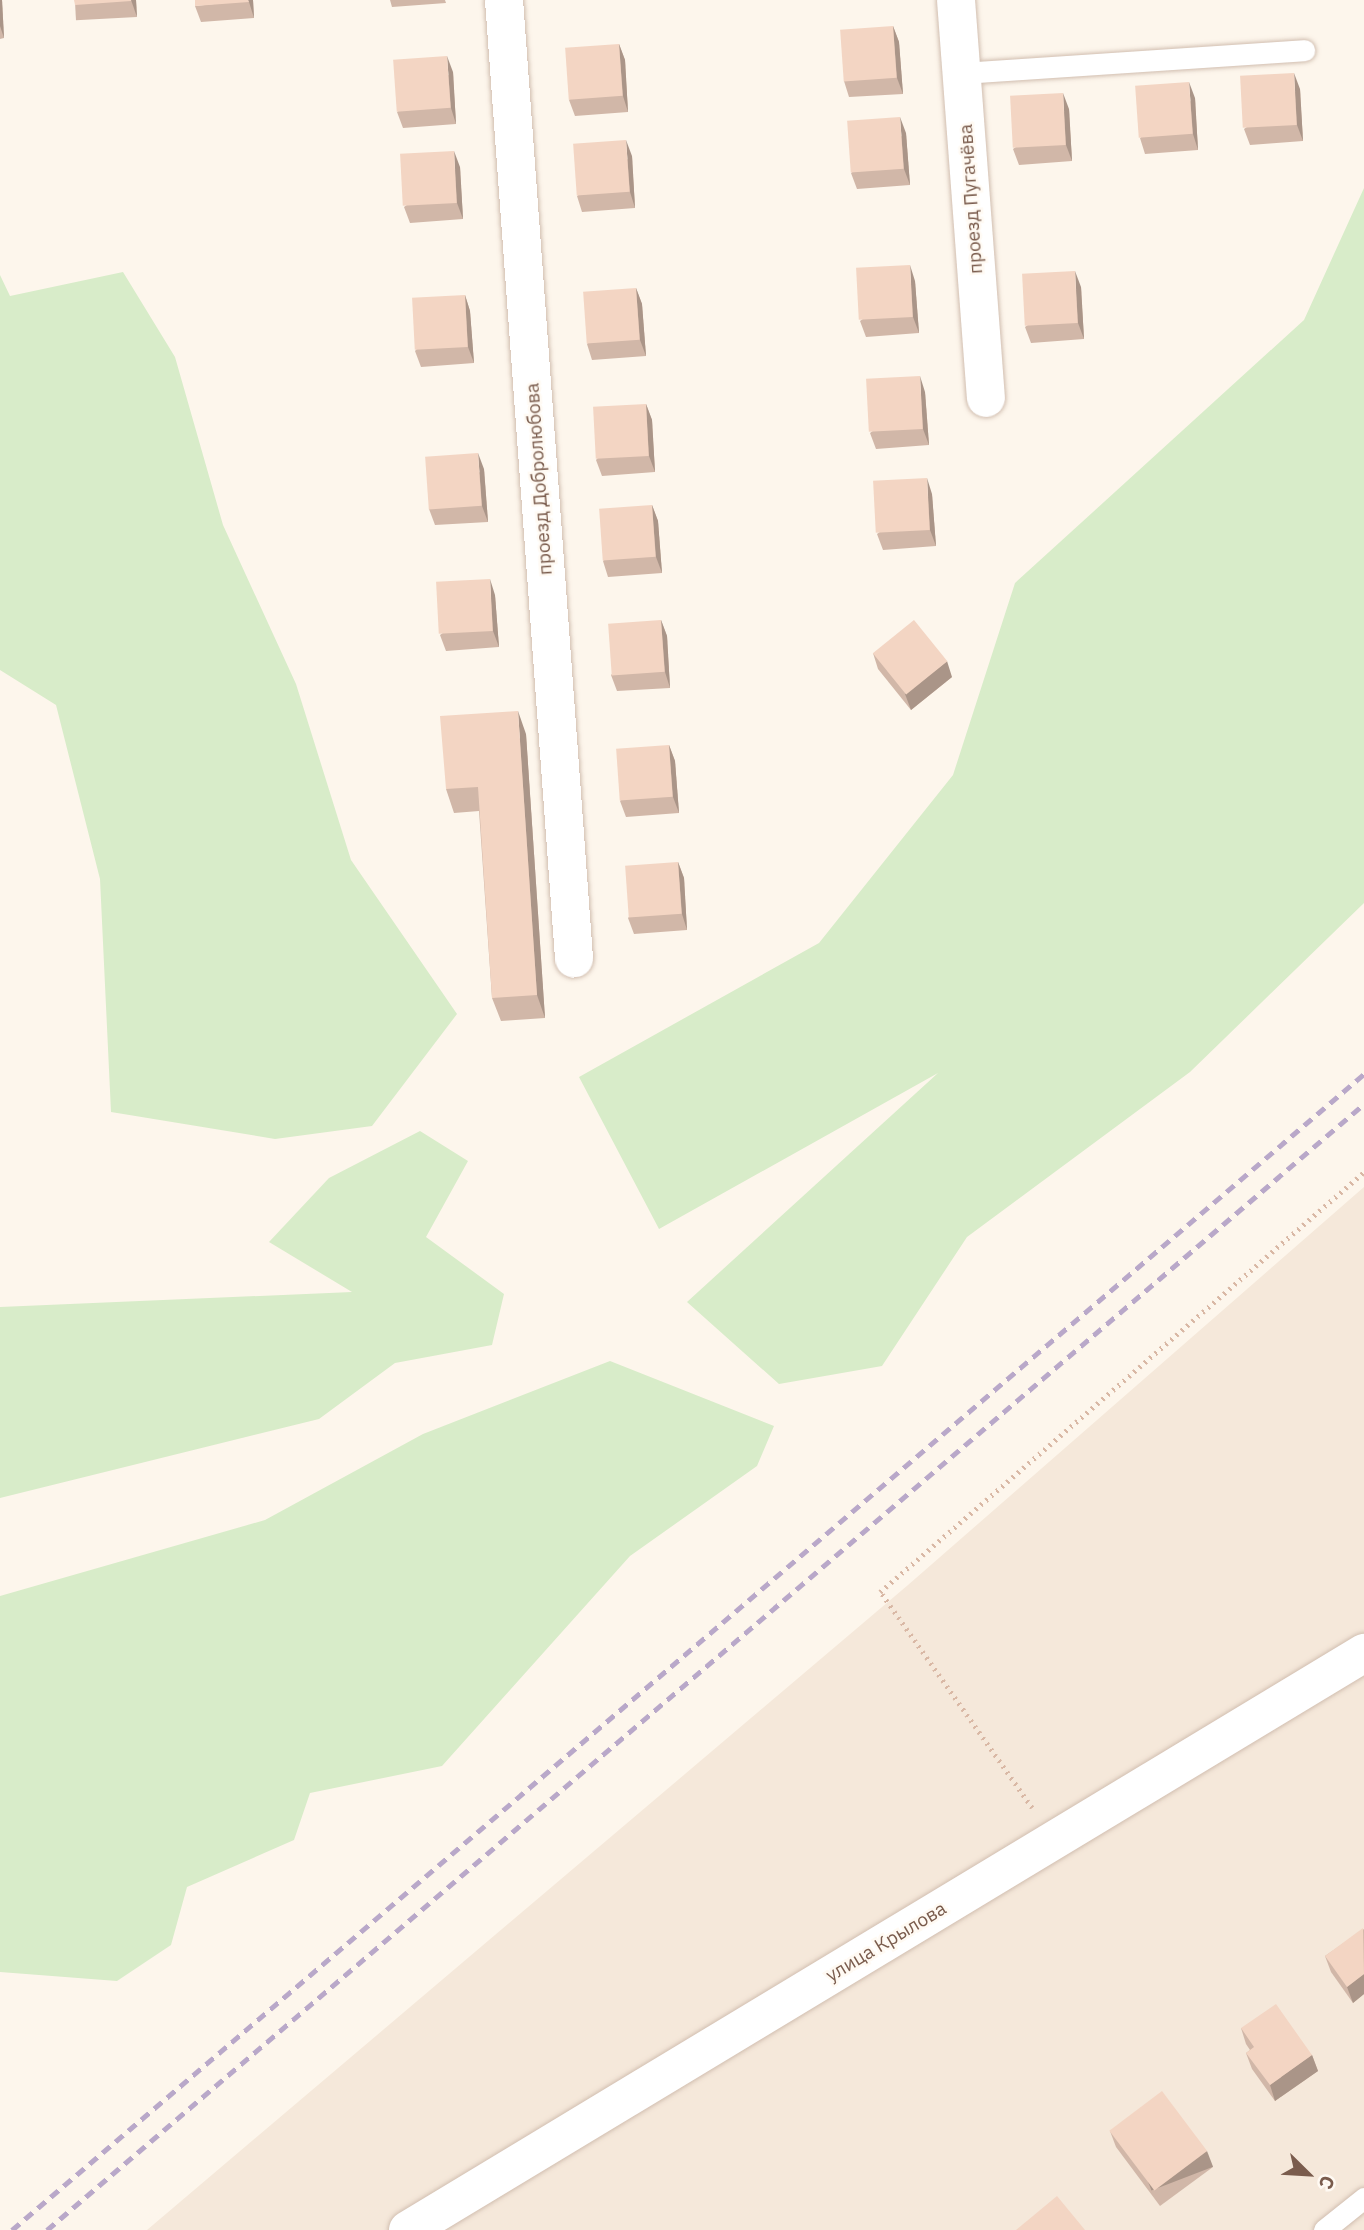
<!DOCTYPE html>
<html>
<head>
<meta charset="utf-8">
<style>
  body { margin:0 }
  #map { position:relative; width:1364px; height:2230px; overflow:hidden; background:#fdf6ec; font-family:"IBM Plex Sans",sans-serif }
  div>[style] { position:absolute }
  .residential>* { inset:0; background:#f5e8da }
  .green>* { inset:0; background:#d8ecc9 }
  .path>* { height:4.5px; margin-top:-2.25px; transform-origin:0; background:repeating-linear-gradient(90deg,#d9b8a5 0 2px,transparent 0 7px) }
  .roads { filter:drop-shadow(0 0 2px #d1beb0) drop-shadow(0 0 2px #d1beb0) }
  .service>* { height:21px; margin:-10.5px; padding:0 10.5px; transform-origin:10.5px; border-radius:10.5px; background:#fff }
  .minor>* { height:38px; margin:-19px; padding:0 19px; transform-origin:19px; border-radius:19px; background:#fff }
  .rail>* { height:5px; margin-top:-2.5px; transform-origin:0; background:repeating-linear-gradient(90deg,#b9a8c9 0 10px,transparent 0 17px) }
  .wall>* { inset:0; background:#d1b7a8; transform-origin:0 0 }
  .shaded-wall>* { inset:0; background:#aa9588; transform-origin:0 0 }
  .building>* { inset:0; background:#f3d5c3; transform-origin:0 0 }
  span { translate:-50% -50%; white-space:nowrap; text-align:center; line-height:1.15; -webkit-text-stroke:5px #fffaf3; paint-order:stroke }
  .street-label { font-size:19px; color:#7a5c4d }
  .north { position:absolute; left:1273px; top:2139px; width:70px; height:70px; -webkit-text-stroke:5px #fffaf3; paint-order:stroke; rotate:114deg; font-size:19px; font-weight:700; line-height:28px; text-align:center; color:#7a5c4d }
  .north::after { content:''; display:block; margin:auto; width:24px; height:32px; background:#7a5c4d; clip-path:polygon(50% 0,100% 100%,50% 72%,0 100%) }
</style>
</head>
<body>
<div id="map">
  <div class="residential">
    <i style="clip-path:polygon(1364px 1187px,1364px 2230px,147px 2230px,908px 1585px)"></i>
  </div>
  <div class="green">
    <i style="clip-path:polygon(1364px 188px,1364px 903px,1190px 1072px,967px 1237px,882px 1366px,779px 1384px,687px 1302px,938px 1073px,659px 1229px,579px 1077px,819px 943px,953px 775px,1015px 583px,1304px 320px)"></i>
    <i style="clip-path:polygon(123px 272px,175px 357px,223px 525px,296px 684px,351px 860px,457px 1014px,372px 1126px,275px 1139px,111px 1112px,100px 879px,56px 705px,0 670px,0 275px,10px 296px)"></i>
    <i style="clip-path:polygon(420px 1131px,468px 1161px,426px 1237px,504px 1294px,492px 1345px,395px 1363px,319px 1419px,0 1498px,0 1307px,352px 1292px,269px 1242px,329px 1178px)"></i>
    <i style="clip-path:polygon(610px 1361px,774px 1426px,757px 1466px,630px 1556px,442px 1766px,310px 1793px,294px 1840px,187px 1887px,171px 1945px,117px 1981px,0 1972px,0 1596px,265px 1520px,423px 1434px)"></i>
  </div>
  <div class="path">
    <i style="left:1032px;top:1808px;width:264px;rotate:-125.1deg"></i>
    <i style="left:880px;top:1592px;width:641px;rotate:-40.95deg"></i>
  </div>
  <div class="roads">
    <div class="service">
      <i style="left:961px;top:73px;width:344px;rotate:-3.8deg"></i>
      <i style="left:1324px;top:2230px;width:51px;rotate:-38.7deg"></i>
    </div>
    <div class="minor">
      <i style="left:504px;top:0;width:961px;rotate:85.82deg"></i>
      <i style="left:956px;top:0;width:399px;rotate:85.7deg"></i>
      <i style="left:408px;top:2230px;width:1117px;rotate:-31.11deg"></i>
    </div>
  </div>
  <div class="rail">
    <i style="left:12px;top:2230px;width:1779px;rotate:-40.53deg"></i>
    <i style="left:47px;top:2230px;width:1733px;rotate:-40.53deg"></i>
  </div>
  <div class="wall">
    <i style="clip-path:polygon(0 0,2px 0,4px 38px,0 39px)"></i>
    <i style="left:136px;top:0;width:17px;height:61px;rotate:87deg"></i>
    <i style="clip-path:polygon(253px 0,254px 18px,201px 22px,195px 6px)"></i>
    <i style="clip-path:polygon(390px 0,445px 0,446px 3px,392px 7px)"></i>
    <i style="clip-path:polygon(893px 26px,899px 42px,903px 94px,849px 97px,844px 81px)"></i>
    <i style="clip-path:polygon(619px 44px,625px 60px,628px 112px,575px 116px,569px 100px)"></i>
    <i style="clip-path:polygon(453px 72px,456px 124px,403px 128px,397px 112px)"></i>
    <i style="clip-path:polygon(1300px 89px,1303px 141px,1250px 145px,1244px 129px)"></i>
    <i style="clip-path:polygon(1195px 98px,1198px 150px,1145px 154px,1140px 138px)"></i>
    <i style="clip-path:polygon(1069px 109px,1072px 161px,1019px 165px,1013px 149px)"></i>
    <i style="clip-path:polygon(906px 133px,910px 185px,857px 189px,851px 173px)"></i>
    <i style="clip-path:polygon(632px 156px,635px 208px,582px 212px,577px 196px)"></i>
    <i style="clip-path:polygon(460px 167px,463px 219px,410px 223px,404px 207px)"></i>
    <i style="clip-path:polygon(915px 281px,919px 333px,866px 337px,860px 321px)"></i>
    <i style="clip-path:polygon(1081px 287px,1084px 339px,1031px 343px,1025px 327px)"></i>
    <i style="clip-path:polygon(636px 288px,642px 304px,646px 356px,592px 360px,587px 344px)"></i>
    <i style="clip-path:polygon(465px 295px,470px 311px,474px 363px,421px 367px,415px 351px)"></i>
    <i style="clip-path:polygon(925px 392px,929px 445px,876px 449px,870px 433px)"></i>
    <i style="clip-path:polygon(646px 404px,652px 420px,655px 472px,602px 476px,596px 460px)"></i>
    <i style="clip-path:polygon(484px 469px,488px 522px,435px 525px,429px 509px)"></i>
    <i style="clip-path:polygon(932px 494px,936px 546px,883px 550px,877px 534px)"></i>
    <i style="clip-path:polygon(652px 505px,658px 521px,662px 573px,608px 577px,603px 561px)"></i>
    <i style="clip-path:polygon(495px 595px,499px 647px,446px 651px,440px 635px)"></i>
    <i style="clip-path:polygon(661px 620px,667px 636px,670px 688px,617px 691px,611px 675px)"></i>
    <i style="clip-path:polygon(873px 653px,952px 677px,911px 710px,878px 669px)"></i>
    <i style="clip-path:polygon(526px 734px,545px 1018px,501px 1021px,492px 998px,479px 811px,454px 813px,446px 789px)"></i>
    <i style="clip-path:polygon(669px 745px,675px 761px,679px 813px,626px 817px,620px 801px)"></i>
    <i style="clip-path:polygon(678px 862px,684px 878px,687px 930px,634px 934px,628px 918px)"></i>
    <i style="clip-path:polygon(1364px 1929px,1364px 1994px,1353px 2003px,1331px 1972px,1325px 1956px)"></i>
    <i style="clip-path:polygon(1241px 2028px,1312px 2055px,1318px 2071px,1275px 2101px,1252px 2069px,1246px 2053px,1250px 2050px,1246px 2044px)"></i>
    <i style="clip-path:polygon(1110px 2131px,1213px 2167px,1160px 2206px,1116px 2147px)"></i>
  </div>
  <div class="shaded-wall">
    <i style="clip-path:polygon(0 0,2px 0,4px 38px,0 26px)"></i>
    <i style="clip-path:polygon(131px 0,136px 0,137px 17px)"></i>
    <i style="clip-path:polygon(248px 0,253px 0,254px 18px,249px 2px)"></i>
    <i style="clip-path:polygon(893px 26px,899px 42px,903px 94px,897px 78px)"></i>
    <i style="clip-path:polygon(619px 44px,625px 60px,628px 112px,623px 96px)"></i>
    <i style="clip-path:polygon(447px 56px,453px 72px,456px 124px,451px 108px)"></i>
    <i style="clip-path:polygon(1294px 73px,1300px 89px,1303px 141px,1297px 125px)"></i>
    <i style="clip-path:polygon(1189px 82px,1195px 98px,1198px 150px,1193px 134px)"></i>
    <i style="clip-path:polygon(1063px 93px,1069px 109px,1072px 161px,1066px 145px)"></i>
    <i style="clip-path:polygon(900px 117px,906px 133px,910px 185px,904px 169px)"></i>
    <i style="clip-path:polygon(626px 140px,632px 156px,635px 208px,630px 192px)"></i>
    <i style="clip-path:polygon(454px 151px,460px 167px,463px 219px,457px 203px)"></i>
    <i style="clip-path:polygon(910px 265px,915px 281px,919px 333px,913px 317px)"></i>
    <i style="clip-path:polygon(1075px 271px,1081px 287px,1084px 339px,1078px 323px)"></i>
    <i style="clip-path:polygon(636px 288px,642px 304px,646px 356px,640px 340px)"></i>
    <i style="clip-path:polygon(465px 295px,470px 311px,474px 363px,468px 347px)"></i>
    <i style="clip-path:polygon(920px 376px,925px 392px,929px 445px,923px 429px)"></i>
    <i style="clip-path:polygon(646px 404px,652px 420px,655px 472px,649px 456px)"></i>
    <i style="clip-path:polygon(478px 453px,484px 469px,488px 522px,482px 506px)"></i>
    <i style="clip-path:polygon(927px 478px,932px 494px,936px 546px,930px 530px)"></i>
    <i style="clip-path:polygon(652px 505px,658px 521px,662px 573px,656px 557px)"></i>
    <i style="clip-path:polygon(490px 579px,495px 595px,499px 647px,493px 631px)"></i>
    <i style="clip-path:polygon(661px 620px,667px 636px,670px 688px,665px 672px)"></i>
    <i style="clip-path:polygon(947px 661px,952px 677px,911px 710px,905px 694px)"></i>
    <i style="clip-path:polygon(518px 711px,526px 734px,545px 1018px,537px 995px)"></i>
    <i style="clip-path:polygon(669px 745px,675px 761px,679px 813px,673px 797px)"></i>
    <i style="clip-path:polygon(678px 862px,684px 878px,687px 930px,682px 914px)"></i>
    <i style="clip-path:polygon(1364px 1974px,1364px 1994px,1353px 2003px,1347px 1987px)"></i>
    <i style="clip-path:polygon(1312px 2055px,1318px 2071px,1275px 2101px,1270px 2085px)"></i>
    <i style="left:1207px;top:2151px;width:17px;height:66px;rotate:69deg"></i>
  </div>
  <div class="building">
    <i style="clip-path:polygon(74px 0,131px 0,131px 1px,75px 5px)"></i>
    <i style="clip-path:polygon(195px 0,248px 0,249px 2px,195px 6px)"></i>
    <i style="left:893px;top:26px;width:52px;height:53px;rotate:86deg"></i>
    <i style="left:619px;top:44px;width:52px;height:54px;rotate:86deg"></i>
    <i style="left:447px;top:56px;width:52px;height:54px;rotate:86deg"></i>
    <i style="left:1294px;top:73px;width:52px;height:54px;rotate:87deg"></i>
    <i style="left:1189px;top:82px;width:52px;height:54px;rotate:86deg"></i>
    <i style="left:1063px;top:93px;width:52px;height:53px;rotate:87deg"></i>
    <i style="left:900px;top:117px;width:52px;height:53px;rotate:86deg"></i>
    <i style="left:626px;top:140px;width:52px;height:53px;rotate:86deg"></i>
    <i style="left:454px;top:151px;width:52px;height:54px;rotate:87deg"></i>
    <i style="left:910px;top:265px;width:52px;height:54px;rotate:87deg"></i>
    <i style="left:1075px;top:271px;width:52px;height:53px;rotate:87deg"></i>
    <i style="left:636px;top:288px;width:52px;height:53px;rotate:86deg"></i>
    <i style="left:465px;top:295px;width:52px;height:53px;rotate:87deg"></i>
    <i style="left:920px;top:376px;width:53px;height:54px;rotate:87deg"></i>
    <i style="left:646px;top:404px;width:52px;height:53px;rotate:87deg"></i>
    <i style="left:478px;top:453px;width:53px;height:53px;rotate:86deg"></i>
    <i style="left:927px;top:478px;width:52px;height:54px;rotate:87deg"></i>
    <i style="left:652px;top:505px;width:52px;height:53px;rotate:86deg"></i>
    <i style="left:490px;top:579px;width:52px;height:54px;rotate:87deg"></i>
    <i style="left:661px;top:620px;width:52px;height:53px;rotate:86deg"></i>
    <i style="left:914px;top:620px;width:53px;height:53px;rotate:51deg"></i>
    <i style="clip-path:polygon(518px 711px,537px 995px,492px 998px,478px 787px,446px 789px,440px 716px)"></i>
    <i style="left:669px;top:745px;width:52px;height:53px;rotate:86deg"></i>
    <i style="left:678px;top:862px;width:52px;height:53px;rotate:86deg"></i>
    <i style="clip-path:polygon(1363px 1928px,1364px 1974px,1347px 1987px,1325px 1956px)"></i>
    <i style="clip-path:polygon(1276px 2004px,1312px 2055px,1270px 2085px,1246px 2053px,1254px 2047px,1241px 2028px)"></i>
    <i style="left:1162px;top:2091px;width:75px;height:66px;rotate:53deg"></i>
    <i style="clip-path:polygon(1057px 2196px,1085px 2230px,1016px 2230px)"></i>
  </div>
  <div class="street-label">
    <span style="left:971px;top:199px;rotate:-94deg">проезд Пугачёва</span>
    <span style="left:539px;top:479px;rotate:-94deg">проезд Добролюбова</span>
    <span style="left:886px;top:1942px;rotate:-31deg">улица Крылова</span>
  </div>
  <div class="north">С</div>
</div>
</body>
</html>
